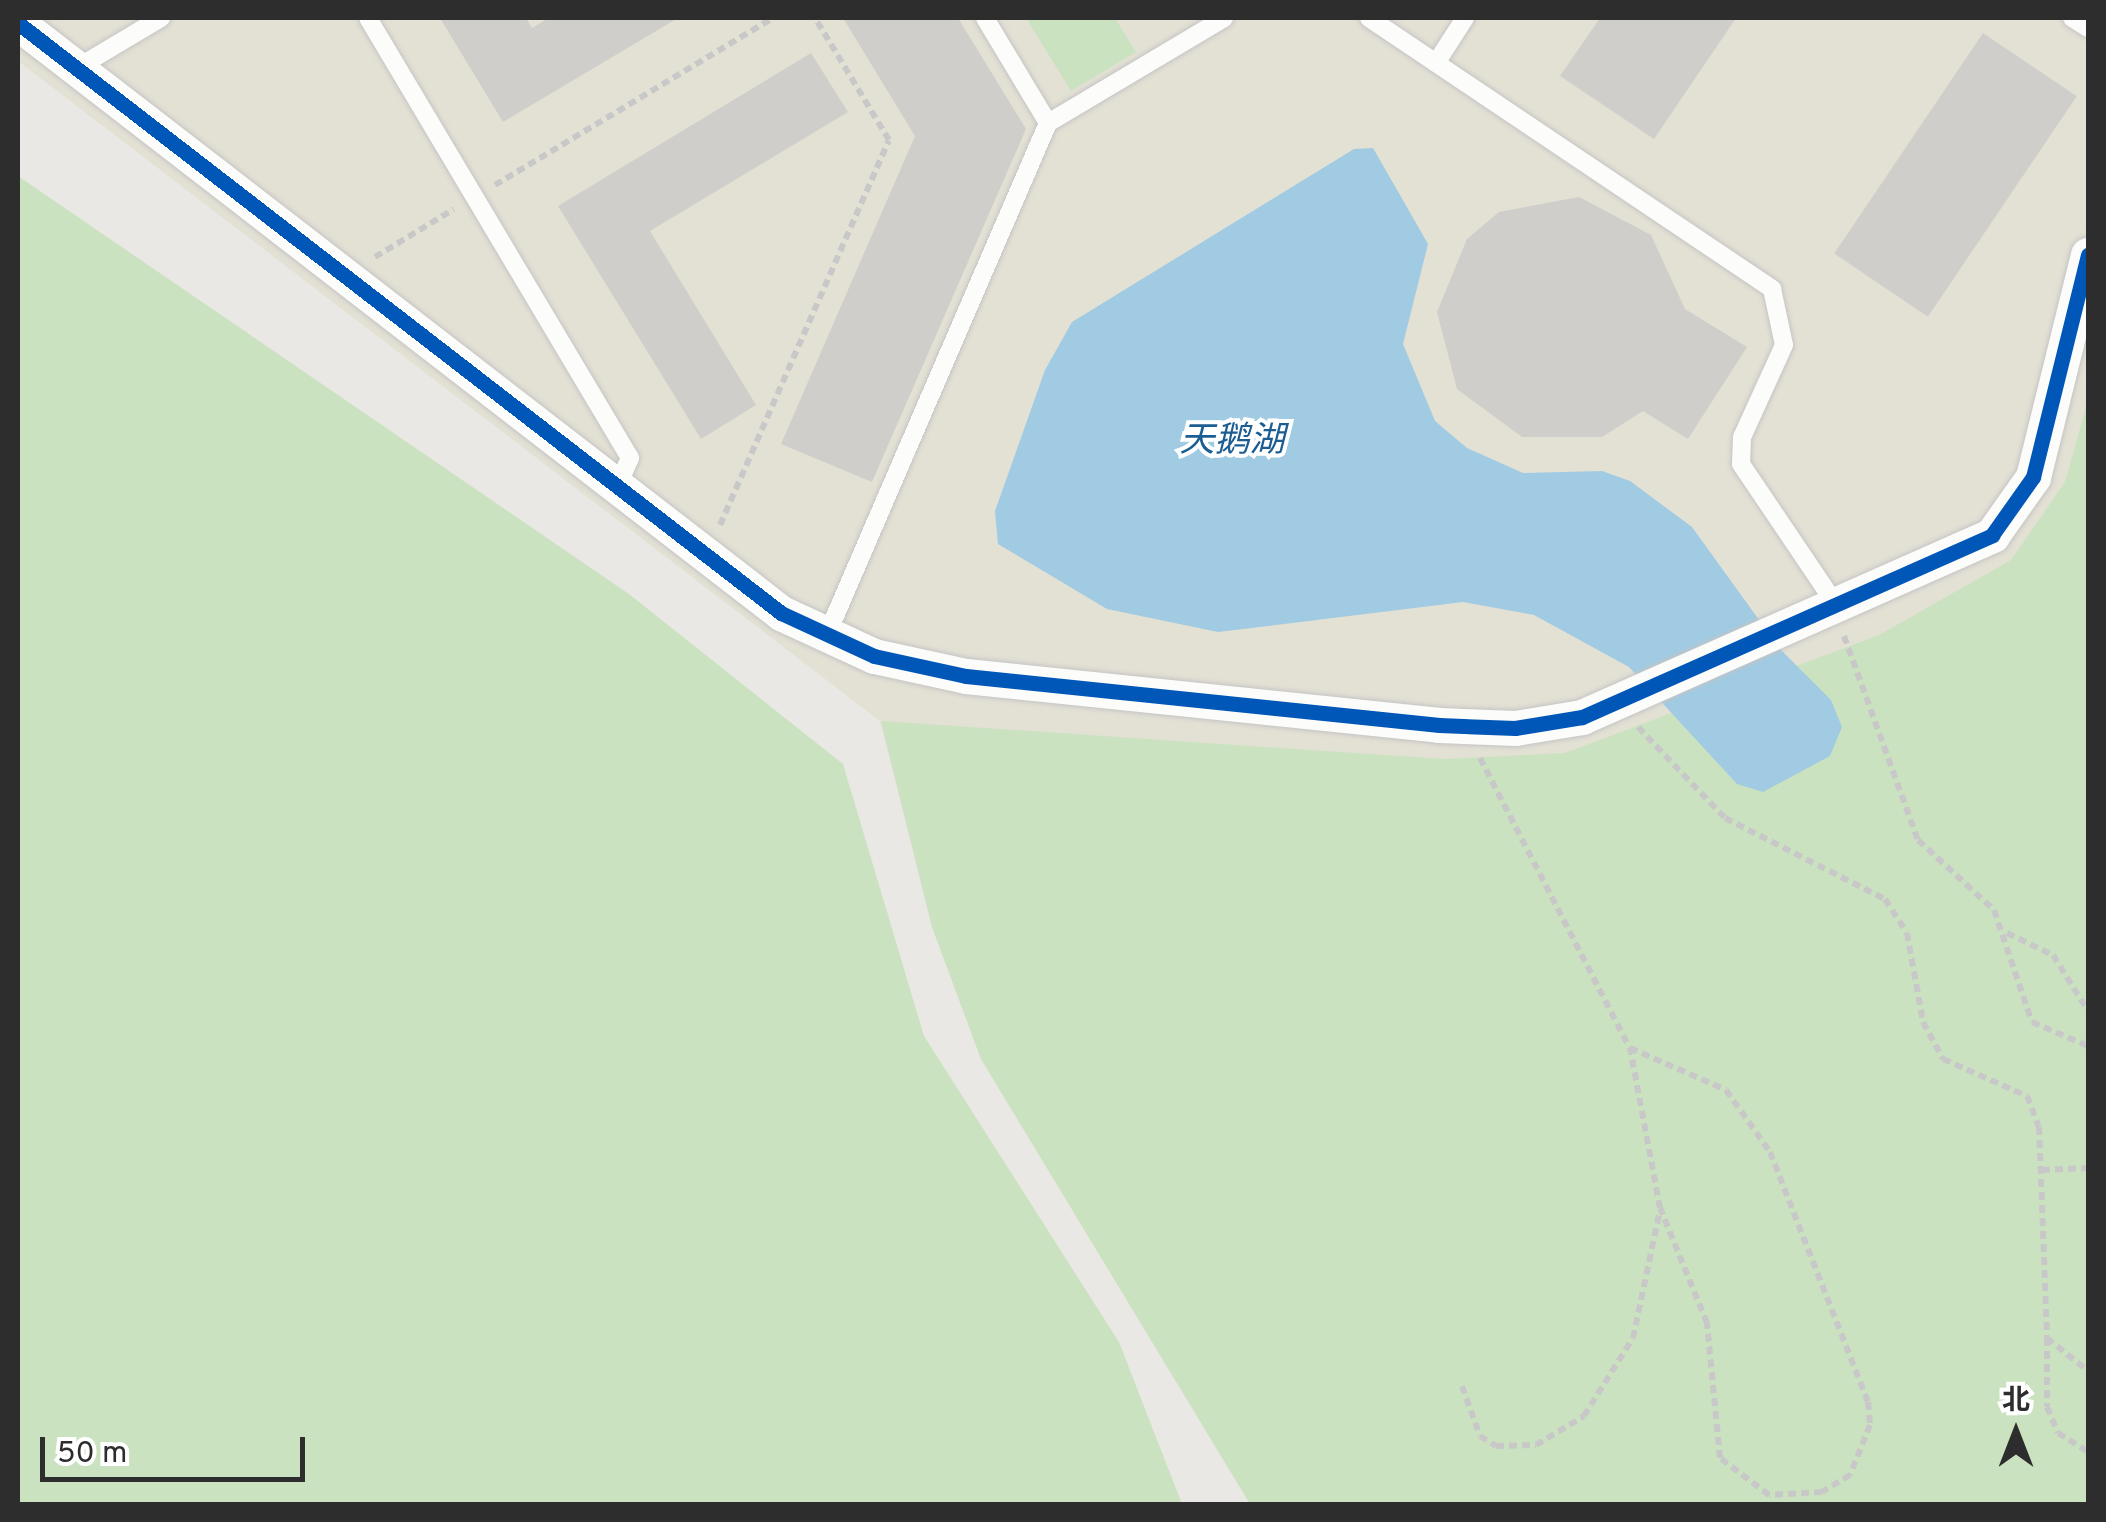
<!DOCTYPE html>
<html>
<head>
<meta charset="utf-8">
<style>
  body { margin:0 }
  #map { position:relative; width:2106px; height:1522px; overflow:hidden; background:#eae8e4; font-family:Overpass,"Noto Sans SC",sans-serif }
  div>[style] { position:absolute }
  .education>* { inset:0; background:#e3e0d4 }
  .green>* { inset:0; background:#cbe2c1 }
  .water>* { inset:0; background:#a0cbe3 }
  .building>* { inset:0; background:#cfceca; transform-origin:0 0 }
  .path>* { height:6px; margin-top:-3px; transform-origin:0; background:repeating-linear-gradient(90deg,#c8c8c8 0 8px,transparent 0 13px) }
  .roads { filter:drop-shadow(0 0 2px #c4c4c4) drop-shadow(0 0 2px #c4c4c4) }
  .lane>* { height:18px; margin:-9px; padding:0 9px; transform-origin:9px; border-radius:9px; background:#fcfcfb }
  .street>* { height:35px; margin:-17.5px; padding:0 17.5px; transform-origin:17.5px; border-radius:17.5px; background:#fcfcfb }
  .cycleway>* { height:15px; margin:-7.5px; padding:0 7.5px; transform-origin:7.5px; border-radius:7.5px; background:#0057b8 }
  span { translate:-50% -50%; white-space:nowrap; text-align:center; line-height:1.15; -webkit-text-stroke:8px #fff; paint-order:stroke }
  .water-label { font-size:35px; color:#1c5d92; font-style:italic }
  .frame { position:absolute; inset:0; border:20px solid #2d2d2d; pointer-events:none }
  .north { position:absolute; left:1966px; top:1382px; width:100px; height:100px; -webkit-text-stroke:8px #fff; paint-order:stroke; rotate:0deg; font-size:28px; font-weight:700; line-height:40px; text-align:center; color:#2d2d2d }
  .north::after { content:''; display:block; margin:auto; width:35px; height:45px; background:#2d2d2d; clip-path:polygon(50% 0,100% 100%,50% 72%,0 100%) }
  .scale { position:absolute; left:40px; top:1437px; width:265px; height:45px; box-sizing:border-box; border:5px solid #2d2d2d; border-top:0; padding-left:12px; font-size:30px; line-height:35px; white-space:nowrap; color:#2d2d2d; -webkit-text-stroke:8px #fff; paint-order:stroke }
</style>
</head>
<body>
<div id="map">
  <div class="education">
    <i style="clip-path:polygon(18px 18px,2088px 18px,2088px 1504px,1250px 1504px,981px 1059px,932px 927px,880px 721px,18px 61px)"></i>
  </div>
  <div class="green">
    <i style="clip-path:polygon(1026px 18px,1115px 18px,1136px 52px,1071px 91px)"></i>
    <i style="clip-path:polygon(18px 176px,629px 594px,843px 764px,924px 1036px,1119px 1342px,1182px 1504px,18px 1504px)"></i>
    <i style="clip-path:polygon(2088px 400px,2088px 1504px,1250px 1504px,981px 1059px,932px 927px,881px 721px,1444px 759px,1565px 753px,1879px 635px,2011px 560px,2065px 482px)"></i>
  </div>
  <div class="water">
    <i style="clip-path:polygon(1373px 148px,1428px 244px,1403px 344px,1435px 421px,1467px 448px,1523px 473px,1602px 471px,1630px 481px,1692px 527px,1780px 649px,1831px 700px,1842px 727px,1830px 756px,1763px 792px,1737px 784px,1629px 667px,1534px 615px,1463px 602px,1218px 632px,1107px 609px,998px 544px,995px 511px,1045px 370px,1072px 322px,1354px 149px)"></i>
  </div>
  <div class="building">
    <i style="clip-path:polygon(440px 18px,526px 18px,532px 28px,549px 18px,678px 18px,503px 122px)"></i>
    <i style="clip-path:polygon(843px 18px,958px 18px,1026px 129px,872px 482px,781px 444px,915px 136px)"></i>
    <i style="clip-path:polygon(1600px 18px,1736px 18px,1654px 139px,1560px 76px)"></i>
    <i style="left:1983px;top:33px;width:113px;height:266px;rotate:34deg"></i>
    <i style="clip-path:polygon(811px 53px,848px 112px,650px 231px,756px 405px,701px 439px,558px 206px)"></i>
    <i style="clip-path:polygon(1579px 197px,1651px 235px,1685px 309px,1747px 347px,1688px 439px,1643px 411px,1602px 437px,1522px 437px,1457px 389px,1437px 312px,1467px 239px,1499px 212px)"></i>
  </div>
  <div class="path">
    <i style="left:495px;top:185px;width:324px;rotate:-31deg"></i>
    <i style="left:375px;top:257px;width:92px;rotate:-31.3deg"></i>
    <i style="left:720px;top:525px;width:420px;rotate:-66.3deg"></i>
    <i style="left:889px;top:140px;width:143px;rotate:-121.2deg"></i>
    <i style="left:1844px;top:636px;width:217px;rotate:70.1deg"></i>
    <i style="left:1918px;top:840px;width:103px;rotate:42.6deg"></i>
    <i style="left:1994px;top:910px;width:118px;rotate:71.3deg"></i>
    <i style="left:2032px;top:1022px;width:61px;rotate:23.2deg"></i>
    <i style="left:1638px;top:727px;width:126px;rotate:46.3deg"></i>
    <i style="left:1725px;top:818px;width:179px;rotate:26.9deg"></i>
    <i style="left:1885px;top:899px;width:40px;rotate:57.1deg"></i>
    <i style="left:1907px;top:933px;width:90px;rotate:79.8deg"></i>
    <i style="left:1923px;top:1022px;width:42px;rotate:61.6deg"></i>
    <i style="left:1943px;top:1059px;width:92px;rotate:23.8deg"></i>
    <i style="left:2027px;top:1096px;width:33px;rotate:69deg"></i>
    <i style="left:2039px;top:1127px;width:211px;rotate:87.8deg"></i>
    <i style="left:2047px;top:1338px;width:53px;rotate:38.8deg"></i>
    <i style="left:1480px;top:758px;width:326px;rotate:62.7deg"></i>
    <i style="left:1630px;top:1048px;width:105px;rotate:23.6deg"></i>
    <i style="left:1726px;top:1090px;width:76px;rotate:54.6deg"></i>
    <i style="left:1770px;top:1152px;width:269px;rotate:68.6deg"></i>
    <i style="left:1868px;top:1402px;width:23px;rotate:85deg"></i>
    <i style="left:1870px;top:1425px;width:54px;rotate:111.8deg"></i>
    <i style="left:1850px;top:1475px;width:33px;rotate:149deg"></i>
    <i style="left:1822px;top:1492px;width:53px;rotate:176.8deg"></i>
    <i style="left:1769px;top:1495px;width:61px;rotate:-142.9deg"></i>
    <i style="left:1720px;top:1458px;width:136px;rotate:-95.5deg"></i>
    <i style="left:1707px;top:1323px;width:124px;rotate:-112.2deg"></i>
    <i style="left:1660px;top:1208px;width:163px;rotate:-100.6deg"></i>
    <i style="left:2007px;top:933px;width:51px;rotate:25.6deg"></i>
    <i style="left:2053px;top:955px;width:66px;rotate:58deg"></i>
    <i style="left:2042px;top:1170px;width:46px;rotate:-2.5deg"></i>
    <i style="left:2047px;top:1338px;width:69px;rotate:90deg"></i>
    <i style="left:2047px;top:1407px;width:28px;rotate:67deg"></i>
    <i style="left:2058px;top:1433px;width:36px;rotate:32deg"></i>
    <i style="left:1462px;top:1386px;width:53px;rotate:70.2deg"></i>
    <i style="left:1480px;top:1436px;width:19px;rotate:32deg"></i>
    <i style="left:1496px;top:1446px;width:40px;rotate:-1.4deg"></i>
    <i style="left:1536px;top:1445px;width:56px;rotate:-31.1deg"></i>
    <i style="left:1584px;top:1416px;width:92px;rotate:-57.9deg"></i>
    <i style="left:1633px;top:1338px;width:131px;rotate:-78.1deg"></i>
  </div>
  <div class="roads">
    <div class="lane">
      <i style="left:368px;top:18px;width:512px;rotate:59.23deg"></i>
      <i style="left:630px;top:458px;width:36px;rotate:114deg"></i>
      <i style="left:985px;top:18px;width:122px;rotate:59deg"></i>
      <i style="left:1369px;top:18px;width:486px;rotate:33.9deg"></i>
      <i style="left:1772px;top:289px;width:57px;rotate:77.9deg"></i>
      <i style="left:1784px;top:345px;width:101px;rotate:114.5deg"></i>
      <i style="left:1742px;top:437px;width:27px;rotate:92deg"></i>
      <i style="left:1741px;top:464px;width:174px;rotate:56deg"></i>
      <i style="left:2072px;top:18px;width:19px;rotate:32deg"></i>
      <i style="left:1436px;top:63px;width:54px;rotate:-57.2deg"></i>
      <i style="left:77px;top:68px;width:98px;rotate:-30.8deg"></i>
      <i style="left:826px;top:637px;width:560px;rotate:-66.64deg"></i>
      <i style="left:1048px;top:123px;width:205px;rotate:-30.8deg"></i>
    </div>
    <div class="street">
      <i style="left:18px;top:23px;width:965px;rotate:37.71deg"></i>
      <i style="left:781px;top:613px;width:102px;rotate:24.8deg"></i>
      <i style="left:874px;top:656px;width:94px;rotate:12.3deg"></i>
      <i style="left:966px;top:676px;width:476px;rotate:5.9deg"></i>
      <i style="left:1439px;top:725px;width:76px;rotate:2.3deg"></i>
      <i style="left:1515px;top:728px;width:68px;rotate:-9.3deg"></i>
      <i style="left:1582px;top:717px;width:449px;rotate:-23.9deg"></i>
      <i style="left:1992px;top:535px;width:71px;rotate:-54.7deg"></i>
      <i style="left:2033px;top:477px;width:229px;rotate:-76.1deg"></i>
    </div>
  </div>
  <div class="cycleway">
    <i style="left:18px;top:23px;width:965px;rotate:37.71deg"></i>
    <i style="left:781px;top:613px;width:102px;rotate:24.8deg"></i>
    <i style="left:874px;top:656px;width:94px;rotate:12.3deg"></i>
    <i style="left:966px;top:676px;width:476px;rotate:5.9deg"></i>
    <i style="left:1439px;top:725px;width:76px;rotate:2.3deg"></i>
    <i style="left:1515px;top:728px;width:68px;rotate:-9.3deg"></i>
    <i style="left:1582px;top:717px;width:449px;rotate:-23.9deg"></i>
    <i style="left:1992px;top:535px;width:71px;rotate:-54.7deg"></i>
    <i style="left:2033px;top:477px;width:229px;rotate:-76.1deg"></i>
  </div>
  <div class="water-label">
    <span style="left:1232px;top:442px">天鹅湖</span>
  </div>
  <div class="frame"></div>
  <div class="north">北</div>
  <div class="scale">50 m</div>
</div>
</body>
</html>
